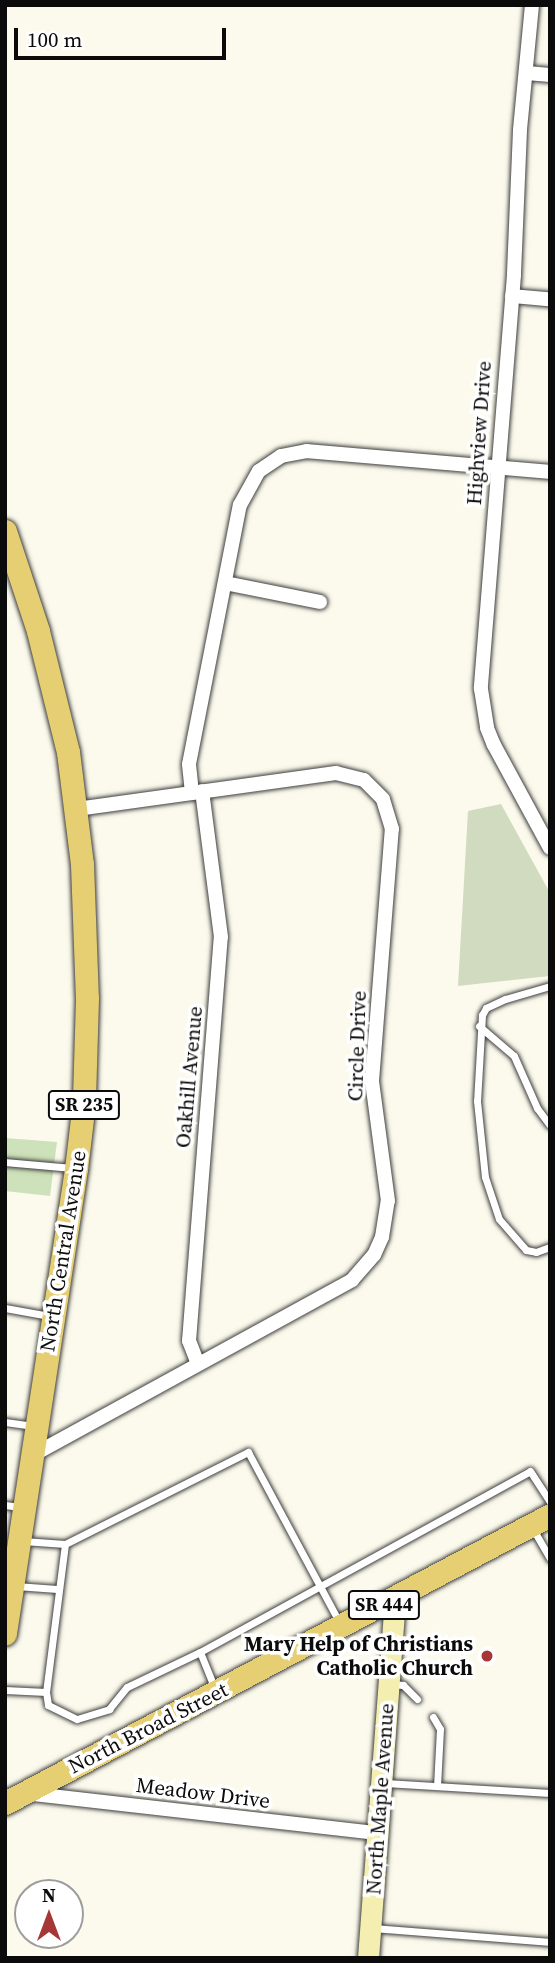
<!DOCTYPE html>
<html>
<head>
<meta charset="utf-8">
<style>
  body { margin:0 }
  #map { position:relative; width:555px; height:1963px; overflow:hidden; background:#fcfaec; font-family:"Source Serif 4",serif }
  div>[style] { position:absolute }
  .green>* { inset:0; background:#cde2ba }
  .cemetery>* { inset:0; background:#d1dbc0 }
  .roads { filter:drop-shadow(0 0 2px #3e3e3e) drop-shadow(0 0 2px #3e3e3e) }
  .lane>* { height:7px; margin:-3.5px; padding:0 3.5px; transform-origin:3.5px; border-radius:3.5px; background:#fff }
  .street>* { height:14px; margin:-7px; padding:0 7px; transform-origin:7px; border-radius:7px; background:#fff }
  .secondary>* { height:21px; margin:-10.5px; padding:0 10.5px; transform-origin:10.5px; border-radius:10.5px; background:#f4efb0 }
  .primary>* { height:23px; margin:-11.5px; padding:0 11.5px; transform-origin:11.5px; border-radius:11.5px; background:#e6ce73 }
  .dots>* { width:19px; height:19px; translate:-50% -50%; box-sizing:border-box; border:4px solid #fff; border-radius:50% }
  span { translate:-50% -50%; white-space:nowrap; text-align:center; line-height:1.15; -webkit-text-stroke:7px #fff; paint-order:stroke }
  .shield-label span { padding:2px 5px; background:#fff; border:2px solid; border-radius:5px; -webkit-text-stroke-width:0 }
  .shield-label { font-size:19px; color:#0b0b0b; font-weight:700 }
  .street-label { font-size:21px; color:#0b0b0b }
  .poi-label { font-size:21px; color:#0b0b0b; font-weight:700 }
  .right { translate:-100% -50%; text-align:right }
  .frame { position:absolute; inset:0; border:7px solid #0b0b0b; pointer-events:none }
  .north { position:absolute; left:14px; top:1879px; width:70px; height:70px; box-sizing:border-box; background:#fff; border:2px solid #9d9d9d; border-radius:50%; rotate:0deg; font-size:19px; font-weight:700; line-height:28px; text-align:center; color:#0b0b0b }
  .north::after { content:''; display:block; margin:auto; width:24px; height:32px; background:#a73737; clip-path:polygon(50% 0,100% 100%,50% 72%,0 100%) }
  .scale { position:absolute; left:14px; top:28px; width:212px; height:32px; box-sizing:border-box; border:4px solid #0b0b0b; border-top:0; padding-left:9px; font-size:21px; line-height:24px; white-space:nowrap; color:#0b0b0b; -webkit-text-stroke:5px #fff; paint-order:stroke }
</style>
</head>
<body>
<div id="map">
  <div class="green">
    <i style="clip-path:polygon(5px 1138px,57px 1142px,50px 1196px,5px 1191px)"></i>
  </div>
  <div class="cemetery">
    <i style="clip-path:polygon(501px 804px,550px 893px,550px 976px,458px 986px,468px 811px)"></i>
  </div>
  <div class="roads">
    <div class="lane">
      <i style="left:550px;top:986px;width:47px;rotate:163.9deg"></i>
      <i style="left:505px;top:999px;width:21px;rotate:155deg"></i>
      <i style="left:486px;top:1008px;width:8px;rotate:120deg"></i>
      <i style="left:482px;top:1015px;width:86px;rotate:93.3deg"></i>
      <i style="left:477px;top:1101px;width:76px;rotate:84deg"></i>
      <i style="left:485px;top:1177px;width:44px;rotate:71.6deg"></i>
      <i style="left:499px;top:1219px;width:41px;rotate:48.9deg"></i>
      <i style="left:526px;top:1250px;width:10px;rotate:11deg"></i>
      <i style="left:536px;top:1252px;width:15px;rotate:-20deg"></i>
      <i style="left:479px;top:1026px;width:46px;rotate:40.6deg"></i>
      <i style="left:514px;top:1056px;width:57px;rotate:66.1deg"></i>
      <i style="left:537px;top:1108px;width:21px;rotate:53deg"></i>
      <i style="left:5px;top:1162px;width:67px;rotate:5.1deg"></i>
      <i style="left:5px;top:1308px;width:45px;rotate:10.3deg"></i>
      <i style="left:5px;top:1422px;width:27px;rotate:8deg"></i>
      <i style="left:5px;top:1505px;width:15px;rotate:8deg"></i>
      <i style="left:533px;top:1529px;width:34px;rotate:60deg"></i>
      <i style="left:23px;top:1541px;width:42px;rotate:4.1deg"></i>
      <i style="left:65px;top:1544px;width:205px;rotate:-26.7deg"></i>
      <i style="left:248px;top:1452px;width:193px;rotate:61.8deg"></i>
      <i style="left:65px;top:1544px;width:149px;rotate:97.3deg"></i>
      <i style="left:46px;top:1692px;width:13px;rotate:81deg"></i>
      <i style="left:48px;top:1705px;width:32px;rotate:26deg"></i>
      <i style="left:77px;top:1719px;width:34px;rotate:-17deg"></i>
      <i style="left:109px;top:1709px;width:28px;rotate:-51deg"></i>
      <i style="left:127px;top:1687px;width:81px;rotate:-25.6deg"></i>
      <i style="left:200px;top:1652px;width:376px;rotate:-28.7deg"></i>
      <i style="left:530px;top:1471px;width:37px;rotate:57deg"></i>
      <i style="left:16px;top:1586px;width:41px;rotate:4.2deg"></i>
      <i style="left:200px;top:1652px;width:40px;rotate:68deg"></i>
      <i style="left:392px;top:1684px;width:11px;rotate:5deg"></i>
      <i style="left:403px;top:1685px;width:20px;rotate:45deg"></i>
      <i style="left:5px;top:1690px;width:41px;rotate:2.8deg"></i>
      <i style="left:433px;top:1717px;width:14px;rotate:60deg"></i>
      <i style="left:440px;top:1729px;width:57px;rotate:93deg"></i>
      <i style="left:385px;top:1783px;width:165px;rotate:3.5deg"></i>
      <i style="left:373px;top:1928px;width:178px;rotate:4.5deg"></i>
    </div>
    <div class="street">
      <i style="left:532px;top:5px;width:126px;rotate:95.5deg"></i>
      <i style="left:520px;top:130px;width:145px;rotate:92.4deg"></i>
      <i style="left:514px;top:275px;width:415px;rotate:94.6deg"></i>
      <i style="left:481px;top:689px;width:39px;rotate:81deg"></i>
      <i style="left:487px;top:728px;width:18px;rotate:68deg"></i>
      <i style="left:494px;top:745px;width:117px;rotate:61.5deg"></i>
      <i style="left:527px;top:73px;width:23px;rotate:5deg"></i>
      <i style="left:512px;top:296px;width:38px;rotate:5deg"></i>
      <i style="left:225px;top:583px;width:97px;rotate:11.3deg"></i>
      <i style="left:192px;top:793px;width:29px;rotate:-96deg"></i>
      <i style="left:189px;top:764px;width:264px;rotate:-78.9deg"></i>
      <i style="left:240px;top:505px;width:39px;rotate:-61deg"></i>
      <i style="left:259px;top:471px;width:27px;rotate:-34deg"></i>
      <i style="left:281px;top:456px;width:26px;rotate:-11deg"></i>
      <i style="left:307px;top:451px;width:244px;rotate:4.9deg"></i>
      <i style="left:198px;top:1364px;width:25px;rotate:-111deg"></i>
      <i style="left:189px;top:1341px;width:405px;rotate:-85.5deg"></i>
      <i style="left:221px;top:937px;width:147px;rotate:-97.4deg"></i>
      <i style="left:31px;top:1456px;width:366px;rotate:-28.7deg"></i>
      <i style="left:352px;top:1280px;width:33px;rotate:-49deg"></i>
      <i style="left:374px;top:1255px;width:20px;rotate:-66deg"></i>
      <i style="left:382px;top:1237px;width:36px;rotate:-81deg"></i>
      <i style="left:388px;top:1201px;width:121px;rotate:-97.6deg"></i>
      <i style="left:372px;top:1081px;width:253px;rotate:-85.5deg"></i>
      <i style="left:392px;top:829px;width:31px;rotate:-107deg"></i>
      <i style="left:383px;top:799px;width:27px;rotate:-135deg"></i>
      <i style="left:364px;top:780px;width:29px;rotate:-166deg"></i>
      <i style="left:336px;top:773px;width:262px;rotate:172.1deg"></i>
      <i style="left:25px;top:1793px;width:354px;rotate:6.5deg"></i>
    </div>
    <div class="secondary">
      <i style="left:368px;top:1958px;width:360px;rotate:-85.7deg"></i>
    </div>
    <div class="primary">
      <i style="left:5px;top:531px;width:105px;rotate:71.7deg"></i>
      <i style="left:38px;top:631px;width:125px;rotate:76.1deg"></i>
      <i style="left:68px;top:752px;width:113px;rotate:82.9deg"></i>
      <i style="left:82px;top:864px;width:134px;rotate:87.9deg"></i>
      <i style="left:87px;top:998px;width:104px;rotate:91.7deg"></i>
      <i style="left:84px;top:1102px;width:67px;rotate:96.8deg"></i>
      <i style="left:76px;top:1169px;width:470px;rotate:98.7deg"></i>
      <i style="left:5px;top:1803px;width:616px;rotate:-27.85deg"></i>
    </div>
  </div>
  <div class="dots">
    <i style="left:487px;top:1656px;background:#a73737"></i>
  </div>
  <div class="shield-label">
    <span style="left:84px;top:1105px">SR 235</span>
    <span style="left:384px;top:1605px">SR 444</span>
  </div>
  <div class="street-label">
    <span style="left:479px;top:433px;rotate:-86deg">Highview Drive</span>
    <span style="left:357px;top:1046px;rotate:-88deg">Circle Drive</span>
    <span style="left:189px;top:1077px;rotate:-85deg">Oakhill Avenue</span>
    <span style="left:63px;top:1251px;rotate:-81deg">North Central Avenue</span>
    <span style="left:148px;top:1728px;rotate:-27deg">North Broad Street</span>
    <span style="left:203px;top:1793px;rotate:7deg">Meadow Drive</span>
    <span style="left:380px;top:1799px;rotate:-86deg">North Maple Avenue</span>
  </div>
  <div class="poi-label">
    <span class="right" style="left:473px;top:1656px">Mary Help of Christians<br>Catholic Church</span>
  </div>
  <div class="frame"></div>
  <div class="north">N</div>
  <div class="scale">100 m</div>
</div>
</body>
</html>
